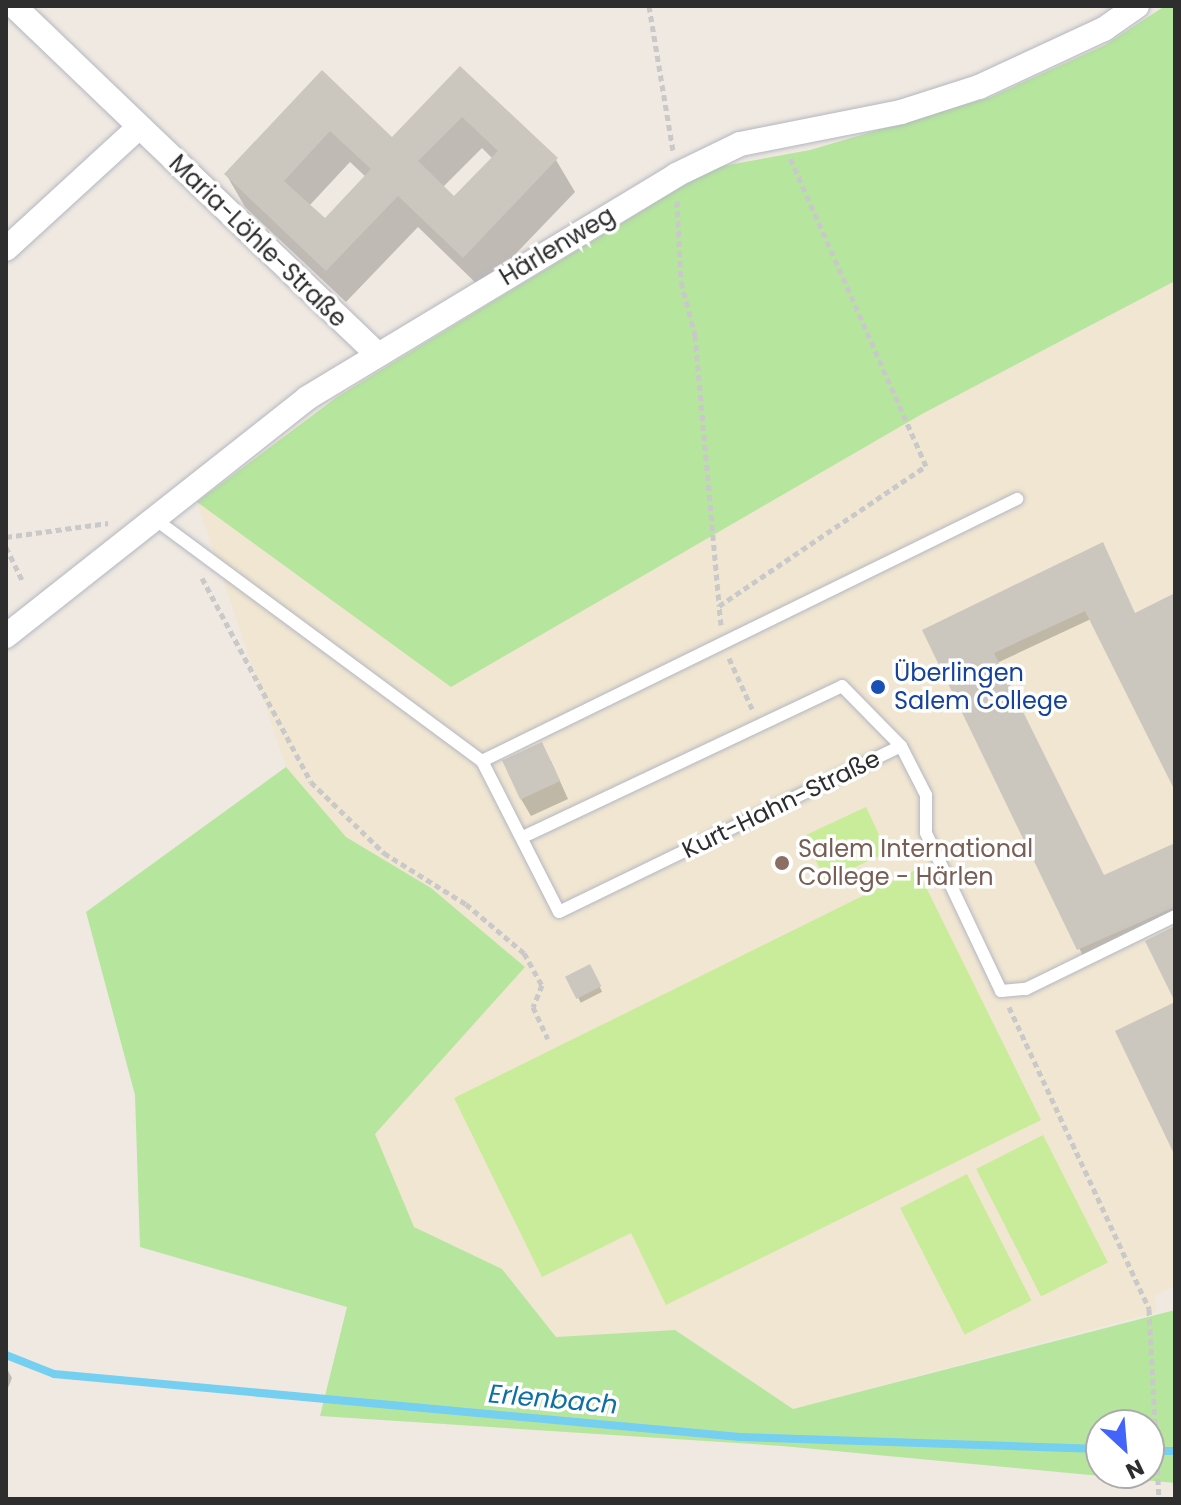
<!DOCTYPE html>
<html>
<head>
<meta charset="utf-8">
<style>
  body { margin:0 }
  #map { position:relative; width:1181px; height:1505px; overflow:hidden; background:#efe9e1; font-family:Poppins,sans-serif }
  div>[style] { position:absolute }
  .education>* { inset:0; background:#f0e6d1 }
  .green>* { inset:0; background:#b6e59e }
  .pitch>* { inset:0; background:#c9ec9a; transform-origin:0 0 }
  .shadow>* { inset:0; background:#0003; transform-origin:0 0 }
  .stream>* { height:8px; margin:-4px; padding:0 4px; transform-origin:4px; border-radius:4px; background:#75cff0 }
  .building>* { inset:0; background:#cbc7bf; transform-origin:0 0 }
  .path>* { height:5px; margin-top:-2.5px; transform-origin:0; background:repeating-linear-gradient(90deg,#c9c9c9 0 6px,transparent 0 10px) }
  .roads { filter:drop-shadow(0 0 2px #b4b7c1) drop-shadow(0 0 2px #b4b7c1) }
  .service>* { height:12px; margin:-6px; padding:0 6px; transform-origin:6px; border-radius:6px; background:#fff }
  .minor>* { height:24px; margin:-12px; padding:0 12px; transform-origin:12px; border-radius:12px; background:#fff }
  .dots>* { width:22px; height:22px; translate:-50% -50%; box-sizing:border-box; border:4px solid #fff; border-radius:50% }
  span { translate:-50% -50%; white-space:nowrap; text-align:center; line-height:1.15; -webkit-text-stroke:7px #fff; paint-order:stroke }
  .street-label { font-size:24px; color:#2e2e2e }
  .transit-label { font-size:24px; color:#164399 }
  .left { translate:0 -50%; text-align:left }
  .education-label { font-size:24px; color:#785e54 }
  .water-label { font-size:26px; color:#0d6fa3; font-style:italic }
  .frame { position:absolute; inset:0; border:8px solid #2e2e2e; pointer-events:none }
  .north { position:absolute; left:1085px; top:1409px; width:80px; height:80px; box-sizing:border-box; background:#fff; border:2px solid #ababab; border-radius:50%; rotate:154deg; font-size:22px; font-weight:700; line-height:32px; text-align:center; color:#2e2e2e }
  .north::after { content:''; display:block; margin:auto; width:28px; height:36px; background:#4264fb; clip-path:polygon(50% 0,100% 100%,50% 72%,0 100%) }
</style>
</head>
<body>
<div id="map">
  <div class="education">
    <i style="clip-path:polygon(1175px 281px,1175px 1286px,1154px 1296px,1157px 1312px,793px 1409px,675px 1330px,556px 1337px,502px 1269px,414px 1227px,374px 1134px,524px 967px,431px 888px,346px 837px,286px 767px,197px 502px,451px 686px,922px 414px)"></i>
  </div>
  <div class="green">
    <i style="clip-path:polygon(1165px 6px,1175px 6px,1175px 281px,922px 414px,451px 687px,197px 502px,337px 397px,712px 168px,810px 150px,991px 97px,1105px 45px)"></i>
    <i style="clip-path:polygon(evenodd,286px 767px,346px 837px,431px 888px,525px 967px,375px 1134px,414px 1227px,502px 1269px,556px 1337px,675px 1330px,793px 1409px,1175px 1310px,1175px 1483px,782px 1446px,320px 1416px,347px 1307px,140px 1247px,135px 1095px,86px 912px,286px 767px,1101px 1425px,1149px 1425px,1149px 1473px,1101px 1473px,1101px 1425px)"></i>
  </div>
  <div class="pitch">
    <i style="left:866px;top:807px;width:50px;height:68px;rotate:65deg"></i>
    <i style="clip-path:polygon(917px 869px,1041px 1120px,666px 1305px,631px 1233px,542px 1277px,454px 1098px)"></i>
    <i style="left:1043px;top:1135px;width:143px;height:75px;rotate:63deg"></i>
    <i style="left:967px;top:1174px;width:142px;height:75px;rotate:63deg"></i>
  </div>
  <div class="shadow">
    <i style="clip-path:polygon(evenodd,460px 68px,556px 160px,575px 192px,482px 289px,418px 227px,346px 302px,245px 207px,226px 174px,322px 73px,392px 140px,460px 68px,482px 148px,493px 159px,454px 199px,442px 188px,482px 148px,460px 68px,350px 162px,366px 177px,325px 221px,309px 206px,350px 162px)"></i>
    <i style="clip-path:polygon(1102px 545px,1135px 615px,1175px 595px,1175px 786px,1091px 619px,997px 663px,1104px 877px,1175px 845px,1175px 914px,1084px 958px,925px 630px)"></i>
    <i style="clip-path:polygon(551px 761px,568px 799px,531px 816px,521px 799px)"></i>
    <i style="left:589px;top:966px;width:29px;height:24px;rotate:63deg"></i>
    <i style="clip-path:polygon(6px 1367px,12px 1378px,6px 1393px)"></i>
  </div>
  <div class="stream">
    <i style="left:6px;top:1355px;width:52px;rotate:21.6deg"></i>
    <i style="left:54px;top:1374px;width:689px;rotate:5.25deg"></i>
    <i style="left:740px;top:1437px;width:361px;rotate:1.9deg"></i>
    <i style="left:1149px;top:1451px;width:26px"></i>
  </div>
  <div class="building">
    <i style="clip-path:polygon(evenodd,460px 66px,558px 158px,463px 258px,398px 196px,326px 271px,224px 174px,322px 70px,392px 137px,460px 66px,462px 117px,498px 151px,454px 196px,418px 161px,462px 117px,460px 66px,330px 131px,371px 169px,325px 218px,284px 181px,330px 131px)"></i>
    <i style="clip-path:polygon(1103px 542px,1135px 613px,1175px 593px,1175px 791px,1085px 611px,994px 653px,1104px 875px,1175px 843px,1175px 907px,1077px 950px,922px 630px)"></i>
    <i style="left:542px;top:742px;width:43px;height:44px;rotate:65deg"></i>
    <i style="clip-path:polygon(1175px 926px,1175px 1156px,1115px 1031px,1175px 1002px,1145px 941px)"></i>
    <i style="left:590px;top:964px;width:25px;height:28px;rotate:63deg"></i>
  </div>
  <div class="path">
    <i style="left:649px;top:6px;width:147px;rotate:80.6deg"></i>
    <i style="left:677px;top:201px;width:81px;rotate:87.2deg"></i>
    <i style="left:681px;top:282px;width:55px;rotate:75.2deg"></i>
    <i style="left:695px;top:335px;width:272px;rotate:84.9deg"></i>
    <i style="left:6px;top:537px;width:103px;rotate:-7.8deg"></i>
    <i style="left:6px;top:547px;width:39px;rotate:64deg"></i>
    <i style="left:202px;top:578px;width:231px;rotate:61.9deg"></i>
    <i style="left:311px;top:782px;width:102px;rotate:44.2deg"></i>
    <i style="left:384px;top:853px;width:97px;rotate:31.9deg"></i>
    <i style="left:466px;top:904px;width:76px;rotate:40.2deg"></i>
    <i style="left:524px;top:953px;width:37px;rotate:61deg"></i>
    <i style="left:542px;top:985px;width:24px;rotate:112deg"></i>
    <i style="left:533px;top:1007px;width:35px;rotate:65deg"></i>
    <i style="left:721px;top:625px;width:19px;rotate:-96deg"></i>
    <i style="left:719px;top:606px;width:250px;rotate:-34.1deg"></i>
    <i style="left:926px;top:466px;width:338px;rotate:-113.8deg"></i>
    <i style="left:729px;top:658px;width:58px;rotate:65.6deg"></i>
    <i style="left:1009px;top:1007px;width:333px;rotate:65.1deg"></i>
    <i style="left:1149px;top:1309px;width:190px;rotate:87deg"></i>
  </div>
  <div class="roads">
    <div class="service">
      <i style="left:152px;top:517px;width:410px;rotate:36.5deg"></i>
      <i style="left:482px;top:761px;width:169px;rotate:63deg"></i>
      <i style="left:559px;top:912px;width:380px;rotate:-25.9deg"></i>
      <i style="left:482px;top:761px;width:596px;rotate:-26.09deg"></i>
      <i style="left:523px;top:837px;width:353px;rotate:-25.3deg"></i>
      <i style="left:842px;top:686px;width:84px;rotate:45.5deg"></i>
      <i style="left:901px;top:746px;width:55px;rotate:63deg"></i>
      <i style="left:926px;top:795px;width:38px;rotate:90deg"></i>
      <i style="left:926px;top:833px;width:175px;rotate:64.6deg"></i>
      <i style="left:1001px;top:991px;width:25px;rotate:-5deg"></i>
      <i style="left:1026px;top:989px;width:166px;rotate:-26.1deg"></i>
    </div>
    <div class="minor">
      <i style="left:14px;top:6px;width:504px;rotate:43.79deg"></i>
      <i style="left:6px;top:249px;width:180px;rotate:-42.5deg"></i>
      <i style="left:6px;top:636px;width:384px;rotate:-38.3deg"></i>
      <i style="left:307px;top:398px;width:431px;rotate:-31.1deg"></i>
      <i style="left:676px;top:175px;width:71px;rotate:-25.8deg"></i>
      <i style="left:740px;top:144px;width:164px;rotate:-11.2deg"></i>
      <i style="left:901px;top:112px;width:82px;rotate:-17.8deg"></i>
      <i style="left:979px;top:87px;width:138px;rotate:-24.9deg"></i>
      <i style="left:1104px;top:29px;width:40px;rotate:-34.9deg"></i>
    </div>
  </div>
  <div class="dots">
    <i style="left:878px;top:687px;background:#1a4fb4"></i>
    <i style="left:782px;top:863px;background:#8d6e63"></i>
  </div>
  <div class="street-label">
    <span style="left:258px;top:241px;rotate:44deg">Maria-Löhle-Straße</span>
    <span style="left:557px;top:246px;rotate:-31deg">Härlenweg</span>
    <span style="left:781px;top:804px;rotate:-26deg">Kurt-Hahn-Straße</span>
  </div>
  <div class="transit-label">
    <span class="left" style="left:894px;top:687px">Überlingen<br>Salem College</span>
  </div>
  <div class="education-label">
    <span class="left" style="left:798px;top:863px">Salem International<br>College - Härlen</span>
  </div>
  <div class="water-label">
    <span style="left:553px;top:1400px;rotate:5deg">Erlenbach</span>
  </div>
  <div class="frame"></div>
  <div class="north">N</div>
</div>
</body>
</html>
